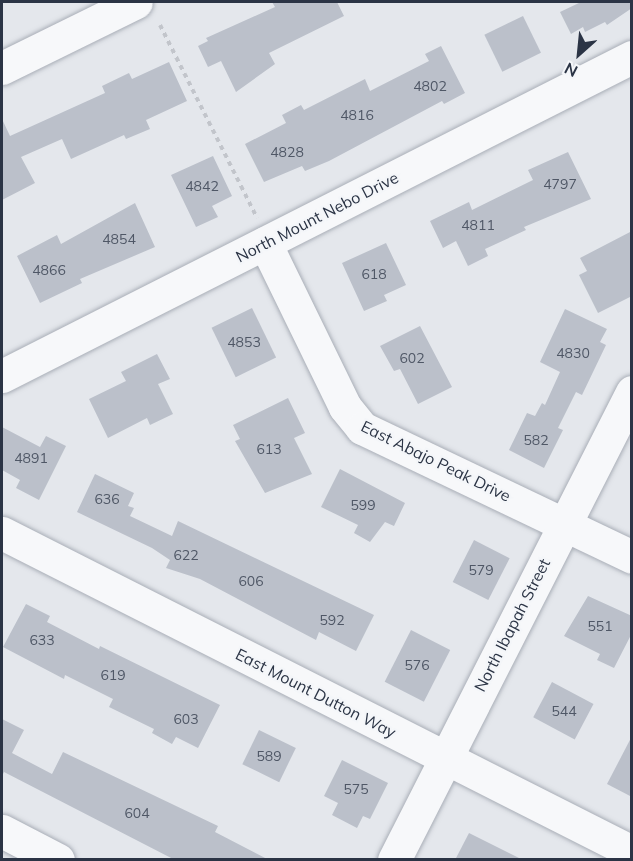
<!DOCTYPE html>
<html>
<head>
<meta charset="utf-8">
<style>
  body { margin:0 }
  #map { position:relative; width:633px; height:861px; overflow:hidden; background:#e4e7ec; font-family:Mulish,sans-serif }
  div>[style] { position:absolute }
  .building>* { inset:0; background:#bbc0ca; transform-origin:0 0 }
  .path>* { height:4px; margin-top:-2px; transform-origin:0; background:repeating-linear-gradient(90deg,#c2c5cb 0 4.5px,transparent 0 9px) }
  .roads { filter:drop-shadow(0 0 2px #a9aeb7) drop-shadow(0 0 2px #a9aeb7) }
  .minor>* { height:33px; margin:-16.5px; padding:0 16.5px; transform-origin:16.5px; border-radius:16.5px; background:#f7f8fa }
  span { translate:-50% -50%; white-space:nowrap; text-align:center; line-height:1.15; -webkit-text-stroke:4.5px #f4f6f9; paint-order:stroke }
  .number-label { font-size:14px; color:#4f5766 }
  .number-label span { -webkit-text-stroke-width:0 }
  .street-label { font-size:16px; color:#2b3445 }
  .frame { position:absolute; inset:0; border:3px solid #2b3445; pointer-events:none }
  .north { position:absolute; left:549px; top:24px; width:60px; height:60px; -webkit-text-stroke:4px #f4f6f9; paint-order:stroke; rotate:207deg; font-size:16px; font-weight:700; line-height:24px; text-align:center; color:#2b3445 }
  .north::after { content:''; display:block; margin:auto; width:21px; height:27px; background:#2b3445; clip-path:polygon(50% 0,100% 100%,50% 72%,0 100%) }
</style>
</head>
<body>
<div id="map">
  <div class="building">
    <i style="clip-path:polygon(272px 2px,337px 2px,344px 16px,269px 53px,275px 64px,236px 92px,221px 61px,208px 67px,198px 46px,208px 41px,206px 38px,275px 7px)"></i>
    <i style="clip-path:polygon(581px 2px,632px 2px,632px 8px,607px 25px,605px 22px,585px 32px,583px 27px,571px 34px,560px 12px)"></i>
    <i style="left:523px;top:16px;width:41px;height:43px;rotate:64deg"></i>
    <i style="clip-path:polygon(441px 46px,465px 93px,444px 104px,442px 101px,329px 161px,305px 171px,302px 166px,264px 182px,245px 144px,286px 123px,282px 115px,301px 105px,304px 110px,365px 79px,370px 91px,429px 61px,425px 54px)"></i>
    <i style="clip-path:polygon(169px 62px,187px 101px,146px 120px,150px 129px,126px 139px,124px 135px,71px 159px,62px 139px,21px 157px,35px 183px,2px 200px,2px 119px,10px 136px,105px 93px,102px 86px,129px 73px,132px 79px)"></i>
    <i style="clip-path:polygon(568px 152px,591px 199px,524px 227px,526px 230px,485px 249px,488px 256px,468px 266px,456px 241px,443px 248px,430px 221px,469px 202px,472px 210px,533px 180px,528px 170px)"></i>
    <i style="clip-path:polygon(213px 156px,232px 196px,212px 206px,218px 217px,196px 227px,171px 175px)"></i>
    <i style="clip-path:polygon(135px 203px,155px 247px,80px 279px,82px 283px,40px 303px,17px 256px,57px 235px,61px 244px)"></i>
    <i style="clip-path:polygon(632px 231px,632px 296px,598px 313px,579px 275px,587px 271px,580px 258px)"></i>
    <i style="clip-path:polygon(386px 243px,406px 285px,384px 295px,387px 301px,364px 311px,342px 263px)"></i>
    <i style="left:252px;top:308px;width:55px;height:45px;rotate:64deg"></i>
    <i style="clip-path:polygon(565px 309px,607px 329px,600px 342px,606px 345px,582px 395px,576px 392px,558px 428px,563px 430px,544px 468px,509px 450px,527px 413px,535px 416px,542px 403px,545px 405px,560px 372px,540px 362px)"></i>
    <i style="clip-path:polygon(420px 326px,452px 387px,418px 404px,400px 369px,394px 371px,380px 346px)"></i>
    <i style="clip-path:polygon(157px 354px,170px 379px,158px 384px,173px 414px,150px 425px,147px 418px,108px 438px,89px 399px,126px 381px,121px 372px)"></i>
    <i style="clip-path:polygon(288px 398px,305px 433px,294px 438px,312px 474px,265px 493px,235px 441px,240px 439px,233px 425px)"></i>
    <i style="clip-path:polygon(2px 427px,40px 447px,46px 436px,66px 446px,39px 500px,16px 488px,20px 480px,2px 470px)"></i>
    <i style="clip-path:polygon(340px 469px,405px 503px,394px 526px,385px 522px,370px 542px,354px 533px,358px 525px,321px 507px)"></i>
    <i style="clip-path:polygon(95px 474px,134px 493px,128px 506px,134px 508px,130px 516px,172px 536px,178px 521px,374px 615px,356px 651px,319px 632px,316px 640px,200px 579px,166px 568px,170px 560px,152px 548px,77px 512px)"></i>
    <i style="left:474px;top:540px;width:40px;height:47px;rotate:27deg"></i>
    <i style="clip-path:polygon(588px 596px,632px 616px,632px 633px,614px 668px,597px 660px,600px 654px,564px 636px)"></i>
    <i style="clip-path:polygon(26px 604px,50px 616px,47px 622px,99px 649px,100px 646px,220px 705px,198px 748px,176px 737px,172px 744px,152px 733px,154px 729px,109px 707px,113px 699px,65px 675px,64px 679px,3px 647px)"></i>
    <i style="left:411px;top:630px;width:44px;height:58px;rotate:27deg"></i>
    <i style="left:552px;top:682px;width:47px;height:40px;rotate:28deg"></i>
    <i style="clip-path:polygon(2px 719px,24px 730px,12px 753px,52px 774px,63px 752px,218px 826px,215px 832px,269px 860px,175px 860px,4px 772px,2px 776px)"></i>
    <i style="left:259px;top:730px;width:41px;height:38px;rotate:26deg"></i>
    <i style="clip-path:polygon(632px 736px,632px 797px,607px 784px)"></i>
    <i style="clip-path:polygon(342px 760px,388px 783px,370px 819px,363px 816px,357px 828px,332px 815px,338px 803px,324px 796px)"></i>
    <i style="clip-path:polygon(469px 833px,523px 860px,455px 860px)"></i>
  </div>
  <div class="path">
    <i style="left:160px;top:25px;width:216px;rotate:63.3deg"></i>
  </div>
  <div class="roads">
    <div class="minor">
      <i style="left:2px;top:68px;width:149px;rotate:-26.2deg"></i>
      <i style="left:265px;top:243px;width:182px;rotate:64deg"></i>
      <i style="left:345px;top:407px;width:27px;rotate:51deg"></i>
      <i style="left:362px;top:428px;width:299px;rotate:25.5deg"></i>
      <i style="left:2px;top:376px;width:706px;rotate:-26.86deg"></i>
      <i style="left:2px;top:533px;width:706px;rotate:26.86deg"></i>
      <i style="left:2px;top:831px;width:63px;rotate:27.4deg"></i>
      <i style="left:394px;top:860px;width:525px;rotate:-63.04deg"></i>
    </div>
  </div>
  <div class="number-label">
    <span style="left:430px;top:86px">4802</span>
    <span style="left:357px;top:115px">4816</span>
    <span style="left:287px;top:152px">4828</span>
    <span style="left:560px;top:184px">4797</span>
    <span style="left:202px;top:186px">4842</span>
    <span style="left:478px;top:225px">4811</span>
    <span style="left:119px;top:239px">4854</span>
    <span style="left:49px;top:270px">4866</span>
    <span style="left:374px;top:274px">618</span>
    <span style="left:244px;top:342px">4853</span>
    <span style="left:573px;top:353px">4830</span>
    <span style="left:412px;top:358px">602</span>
    <span style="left:536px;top:440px">582</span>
    <span style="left:269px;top:449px">613</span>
    <span style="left:31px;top:458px">4891</span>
    <span style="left:107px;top:499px">636</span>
    <span style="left:363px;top:505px">599</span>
    <span style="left:186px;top:555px">622</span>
    <span style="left:481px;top:570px">579</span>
    <span style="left:251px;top:581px">606</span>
    <span style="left:332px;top:620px">592</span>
    <span style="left:600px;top:626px">551</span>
    <span style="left:42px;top:640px">633</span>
    <span style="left:417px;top:665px">576</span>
    <span style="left:113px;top:675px">619</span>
    <span style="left:564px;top:711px">544</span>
    <span style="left:186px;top:719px">603</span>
    <span style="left:269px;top:756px">589</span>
    <span style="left:356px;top:789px">575</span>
    <span style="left:137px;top:813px">604</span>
  </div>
  <div class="street-label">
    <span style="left:317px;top:217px;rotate:-27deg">North Mount Nebo Drive</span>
    <span style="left:436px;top:461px;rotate:26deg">East Abajo Peak Drive</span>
    <span style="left:512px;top:625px;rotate:-63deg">North Ibapah Street</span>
    <span style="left:316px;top:693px;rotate:27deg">East Mount Dutton Way</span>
  </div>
  <div class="frame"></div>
  <div class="north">N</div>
</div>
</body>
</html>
